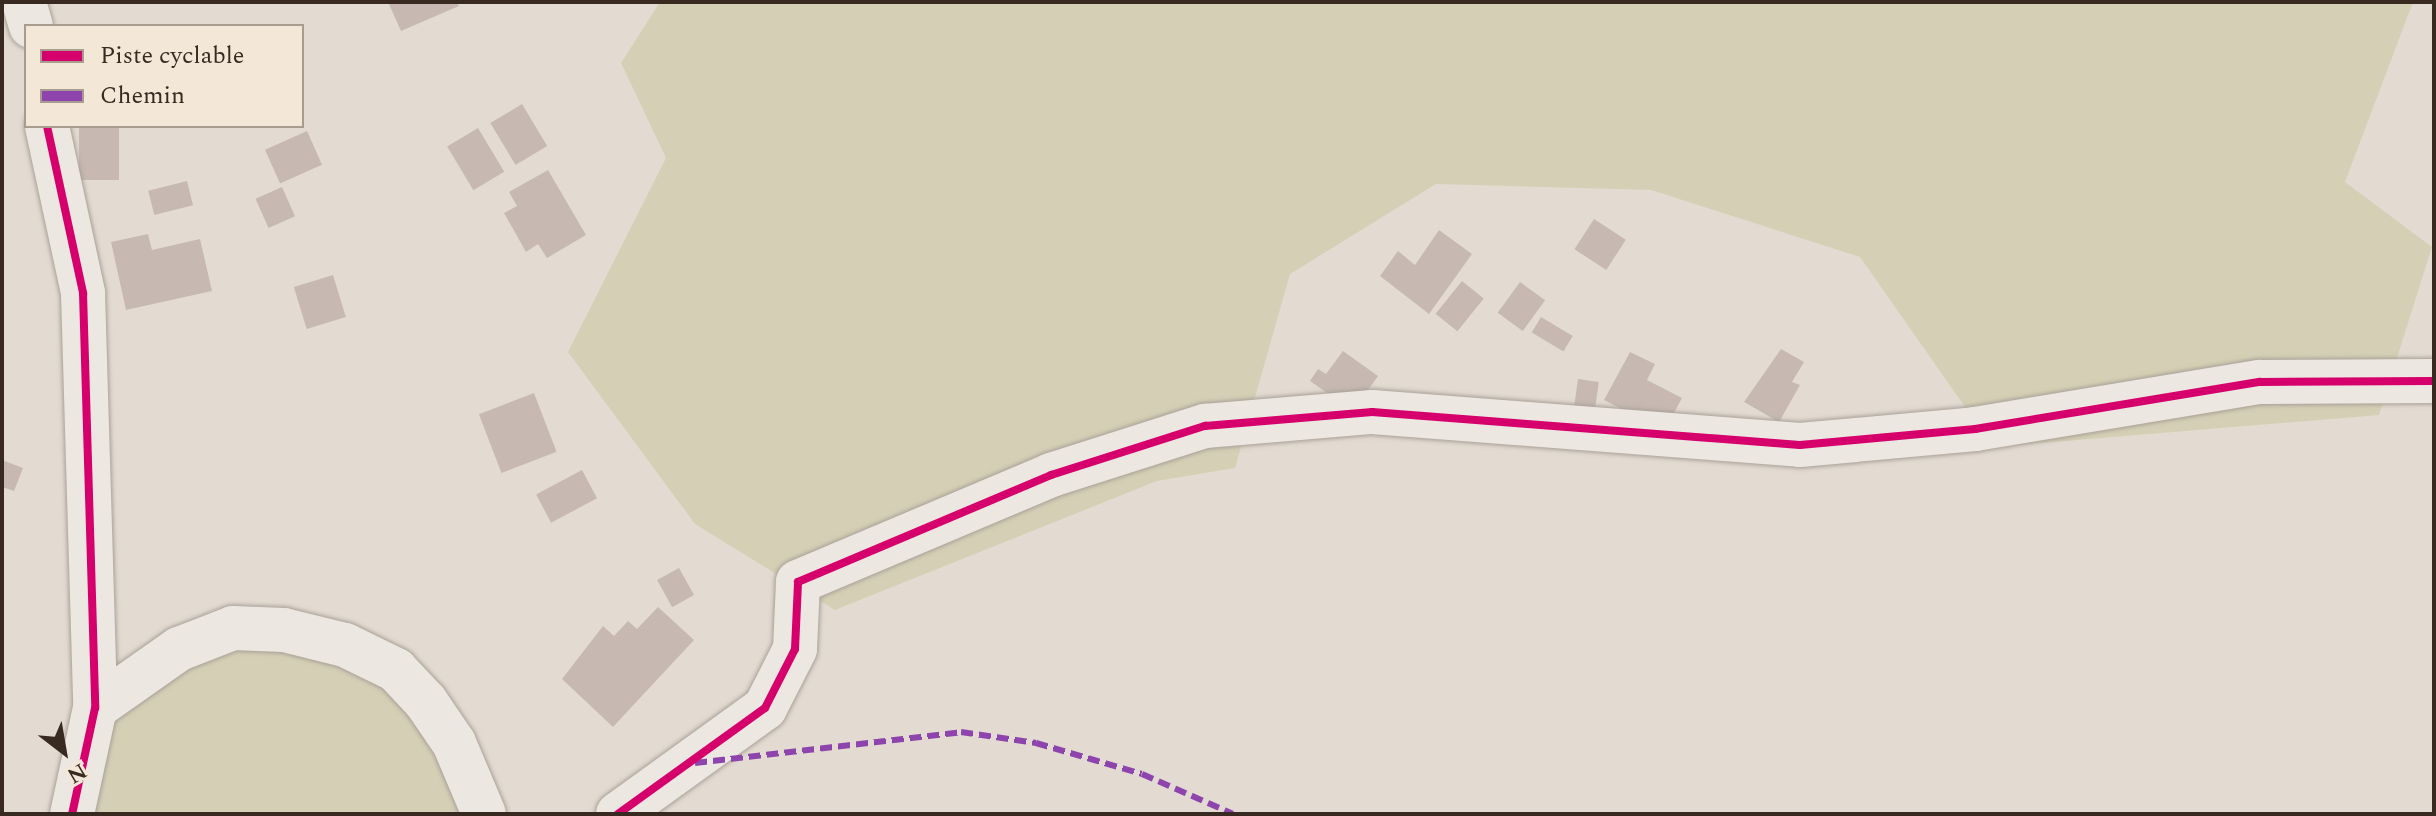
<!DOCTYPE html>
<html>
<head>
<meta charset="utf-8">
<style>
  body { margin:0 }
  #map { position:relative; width:2436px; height:816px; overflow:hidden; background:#e3dbd1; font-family:Spectral,serif }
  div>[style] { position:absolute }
  .green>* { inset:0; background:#d5d0b5 }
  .building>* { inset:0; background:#c7b9b2; transform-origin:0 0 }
  .roads { filter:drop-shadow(0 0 2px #a9a199) drop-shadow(0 0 2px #a9a199) }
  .minor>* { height:44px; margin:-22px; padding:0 22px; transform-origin:22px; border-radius:22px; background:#ece7e1 }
  .quiet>* { height:6px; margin-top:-3px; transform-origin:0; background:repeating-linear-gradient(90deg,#8e44ad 0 12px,transparent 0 18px) }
  .cycleway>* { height:8px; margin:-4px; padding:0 4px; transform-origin:4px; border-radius:4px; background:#d6006c }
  span { translate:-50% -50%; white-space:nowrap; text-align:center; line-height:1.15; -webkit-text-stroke:7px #f3e7d8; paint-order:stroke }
  .frame { position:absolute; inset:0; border:4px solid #382921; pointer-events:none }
  .legend { position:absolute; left:24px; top:24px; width:280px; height:104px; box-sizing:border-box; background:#f3e7d8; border:2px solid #a89b8f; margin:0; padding:10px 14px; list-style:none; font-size:24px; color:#382921 }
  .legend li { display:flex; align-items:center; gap:16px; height:40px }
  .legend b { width:40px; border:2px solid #a89b8f }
  .north { position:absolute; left:24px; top:712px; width:80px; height:80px; -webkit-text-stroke:6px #f3e7d8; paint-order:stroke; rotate:149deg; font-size:22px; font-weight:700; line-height:32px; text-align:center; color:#382921 }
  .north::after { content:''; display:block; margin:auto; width:28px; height:36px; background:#382921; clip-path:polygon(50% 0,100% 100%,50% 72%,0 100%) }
</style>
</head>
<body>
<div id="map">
  <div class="green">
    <i style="clip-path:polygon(660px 2px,2413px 2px,2345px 182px,2432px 247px,2379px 415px,1993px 447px,1860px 257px,1651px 190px,1436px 184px,1290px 274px,1235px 468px,1157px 481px,835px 610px,695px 524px,568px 352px,666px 158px,621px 63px)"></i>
    <i style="clip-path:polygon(233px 628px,396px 670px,483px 814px,72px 814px,95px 708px)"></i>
  </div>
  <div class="building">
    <i style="clip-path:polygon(388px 2px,457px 2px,459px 6px,401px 31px)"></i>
    <i style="left:522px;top:104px;width:49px;height:37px;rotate:59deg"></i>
    <i style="left:79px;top:126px;width:40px;height:54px"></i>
    <i style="left:478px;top:128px;width:51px;height:36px;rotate:59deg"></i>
    <i style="left:307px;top:131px;width:37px;height:46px;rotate:66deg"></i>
    <i style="clip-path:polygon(548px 170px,586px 235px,547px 258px,538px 244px,526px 252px,504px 213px,517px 206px,509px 192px)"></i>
    <i style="left:187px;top:181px;width:25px;height:40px;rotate:76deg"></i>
    <i style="left:282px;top:187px;width:32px;height:29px;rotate:66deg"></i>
    <i style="left:1594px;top:219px;width:38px;height:36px;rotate:33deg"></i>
    <i style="clip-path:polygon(1439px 230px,1472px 254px,1429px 314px,1380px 276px,1398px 251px,1415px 265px)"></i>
    <i style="clip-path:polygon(148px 234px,152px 250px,200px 239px,212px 291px,126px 310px,111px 242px)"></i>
    <i style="left:333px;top:275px;width:44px;height:41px;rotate:73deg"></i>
    <i style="left:1462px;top:281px;width:28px;height:42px;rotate:39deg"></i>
    <i style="left:1520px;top:282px;width:31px;height:38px;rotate:36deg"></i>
    <i style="left:1541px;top:317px;width:37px;height:18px;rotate:31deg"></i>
    <i style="clip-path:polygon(1781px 349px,1804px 362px,1792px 382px,1800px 385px,1779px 422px,1744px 402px)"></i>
    <i style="clip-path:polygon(1343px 351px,1378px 376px,1353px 411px,1310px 381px,1318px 369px,1326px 374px)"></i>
    <i style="clip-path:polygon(1630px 352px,1655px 364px,1647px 380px,1682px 398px,1664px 431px,1604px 400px)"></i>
    <i style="left:1578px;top:379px;width:21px;height:40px;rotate:8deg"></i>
    <i style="left:534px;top:393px;width:63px;height:59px;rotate:69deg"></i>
    <i style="clip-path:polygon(2px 460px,23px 468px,14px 491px,2px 487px)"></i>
    <i style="left:582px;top:470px;width:32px;height:52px;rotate:62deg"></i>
    <i style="left:679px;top:568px;width:31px;height:25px;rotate:61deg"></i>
    <i style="clip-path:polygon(658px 607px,694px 640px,613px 727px,562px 679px,603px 626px,614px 636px,628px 621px,637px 629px)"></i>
  </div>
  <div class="roads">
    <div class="minor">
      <i style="left:24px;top:2px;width:25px;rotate:74deg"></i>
      <i style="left:47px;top:126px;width:171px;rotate:77.8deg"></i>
      <i style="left:83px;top:293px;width:415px;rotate:88.3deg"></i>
      <i style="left:95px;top:708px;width:108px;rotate:102.2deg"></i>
      <i style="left:95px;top:708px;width:103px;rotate:-35.1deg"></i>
      <i style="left:179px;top:649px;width:58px;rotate:-21.3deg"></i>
      <i style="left:233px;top:628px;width:51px;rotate:2.2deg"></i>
      <i style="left:284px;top:630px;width:63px;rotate:13.8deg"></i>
      <i style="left:345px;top:645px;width:57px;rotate:26.1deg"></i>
      <i style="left:396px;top:670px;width:44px;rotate:46.8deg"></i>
      <i style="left:426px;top:702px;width:50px;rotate:55.7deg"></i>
      <i style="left:454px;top:743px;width:77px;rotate:67.1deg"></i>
      <i style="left:618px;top:814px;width:181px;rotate:-35.8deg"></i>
      <i style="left:765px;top:708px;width:66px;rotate:-63deg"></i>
      <i style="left:795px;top:649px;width:67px;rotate:-87.4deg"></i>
      <i style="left:798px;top:582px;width:275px;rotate:-22.9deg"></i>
      <i style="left:1051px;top:475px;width:162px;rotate:-17.7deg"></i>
      <i style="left:1205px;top:426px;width:168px;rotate:-4.8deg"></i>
      <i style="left:1372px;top:412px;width:429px;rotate:4.4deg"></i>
      <i style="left:1800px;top:445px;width:176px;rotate:-5.2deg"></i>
      <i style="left:1975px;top:429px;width:289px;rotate:-9.4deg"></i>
      <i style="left:2260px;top:382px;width:174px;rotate:-0.3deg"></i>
    </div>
  </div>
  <div class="quiet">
    <i style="left:695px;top:763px;width:268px;rotate:-6.6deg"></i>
    <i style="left:961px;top:732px;width:76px;rotate:8.3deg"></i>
    <i style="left:1036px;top:743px;width:110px;rotate:16.3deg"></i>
    <i style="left:1142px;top:774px;width:99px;rotate:23.7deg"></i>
  </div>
  <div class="cycleway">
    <i style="left:47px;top:126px;width:171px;rotate:77.8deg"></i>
    <i style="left:83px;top:293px;width:415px;rotate:88.3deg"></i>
    <i style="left:95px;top:708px;width:108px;rotate:102.2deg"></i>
    <i style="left:618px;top:814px;width:181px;rotate:-35.8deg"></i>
    <i style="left:765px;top:708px;width:66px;rotate:-63deg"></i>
    <i style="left:795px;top:649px;width:67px;rotate:-87.4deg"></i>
    <i style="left:798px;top:582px;width:275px;rotate:-22.9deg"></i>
    <i style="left:1051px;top:475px;width:162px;rotate:-17.7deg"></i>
    <i style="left:1205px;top:426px;width:168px;rotate:-4.8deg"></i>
    <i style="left:1372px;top:412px;width:429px;rotate:4.4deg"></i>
    <i style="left:1800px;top:445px;width:176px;rotate:-5.2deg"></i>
    <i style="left:1975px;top:429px;width:289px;rotate:-9.4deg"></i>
    <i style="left:2260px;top:382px;width:174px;rotate:-0.3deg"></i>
  </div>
  <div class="frame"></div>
  <ul class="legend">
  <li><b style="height:10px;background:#d6006c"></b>Piste cyclable</li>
  <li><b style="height:10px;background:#8e44ad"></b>Chemin</li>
  </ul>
  <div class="north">N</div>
</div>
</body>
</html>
